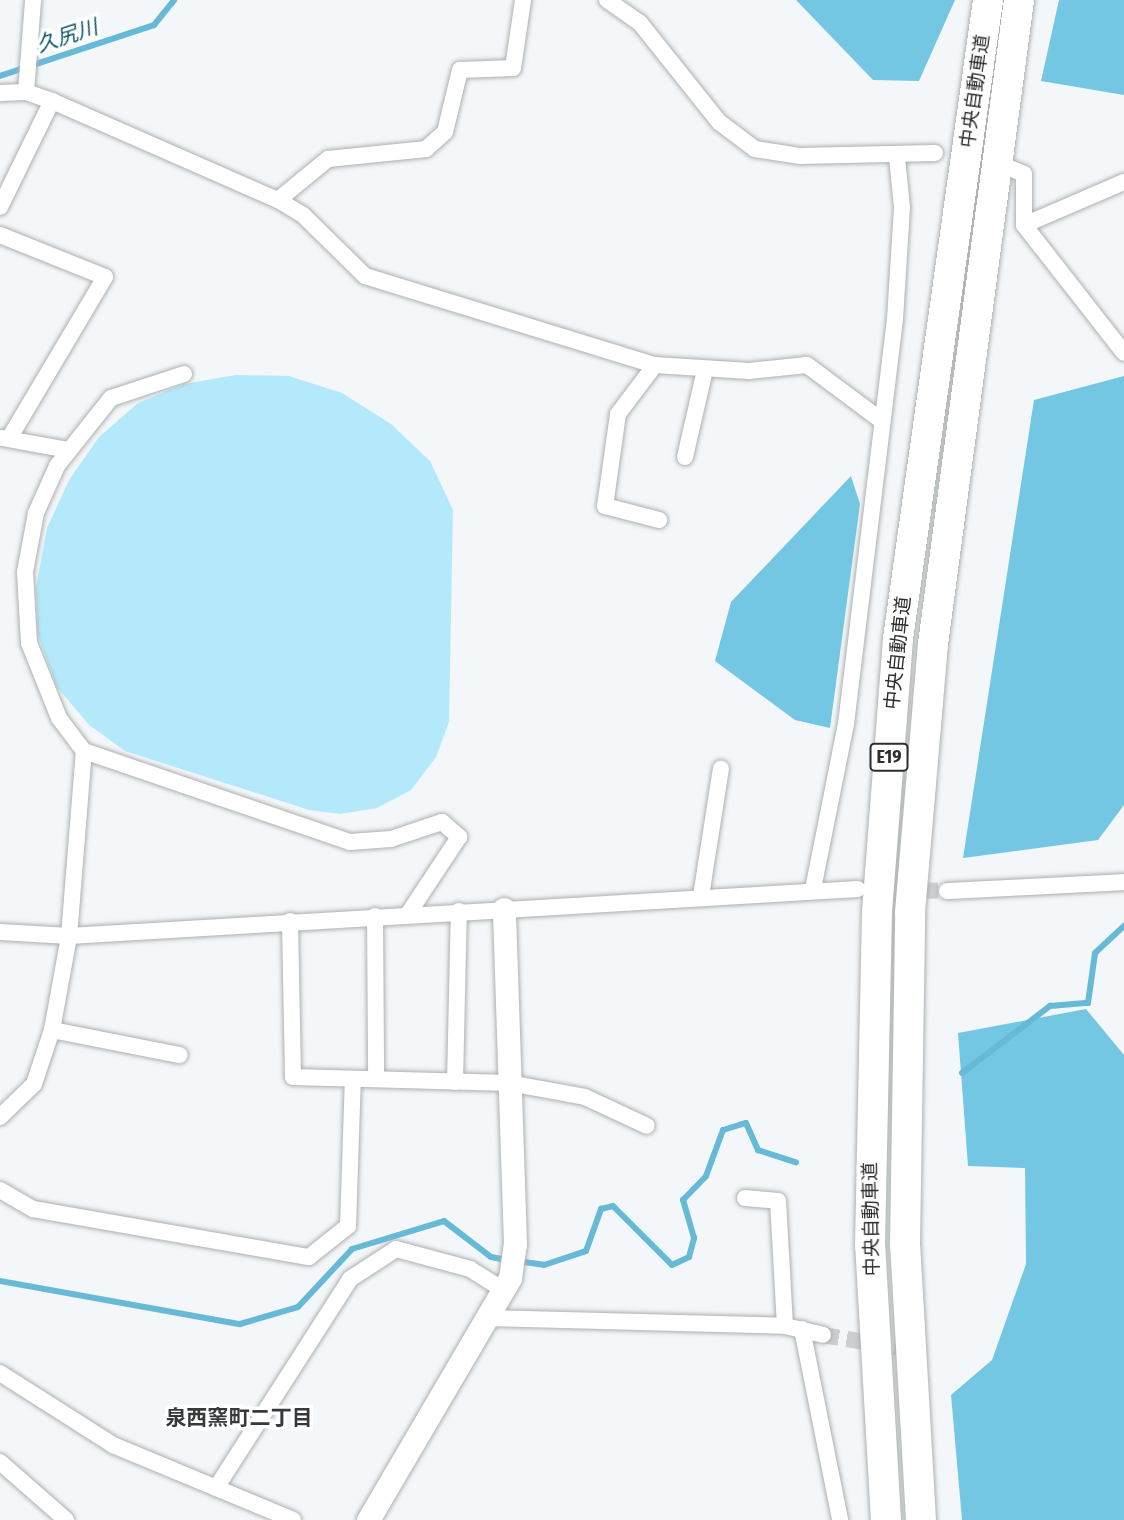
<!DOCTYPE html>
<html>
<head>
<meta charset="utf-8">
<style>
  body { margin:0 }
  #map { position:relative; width:1124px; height:1520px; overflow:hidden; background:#f4f7f9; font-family:"Fira Sans Condensed","Noto Sans JP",sans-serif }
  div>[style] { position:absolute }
  .green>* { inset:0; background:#b4e9fb }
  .forest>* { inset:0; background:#73c7e2 }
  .stream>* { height:6px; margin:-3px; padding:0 3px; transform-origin:3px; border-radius:3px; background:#67bad6 }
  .street-tunnel>* { height:16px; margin-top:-8px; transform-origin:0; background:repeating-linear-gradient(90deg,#ccced0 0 16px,transparent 0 24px) }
  .roads { filter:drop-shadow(0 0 2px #acb0b1) drop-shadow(0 0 2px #acb0b1) }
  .street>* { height:16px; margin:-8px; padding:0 8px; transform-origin:8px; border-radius:8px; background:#fff }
  .secondary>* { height:23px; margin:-11.5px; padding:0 11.5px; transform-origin:11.5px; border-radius:11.5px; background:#fff }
  .highway>* { height:30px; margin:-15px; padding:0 15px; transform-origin:15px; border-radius:15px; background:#fff }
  span { translate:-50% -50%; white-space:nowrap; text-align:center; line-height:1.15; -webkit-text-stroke:7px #fff; paint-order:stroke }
  .shield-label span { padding:2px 5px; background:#fff; border:2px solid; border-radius:5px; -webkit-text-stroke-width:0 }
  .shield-label { font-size:18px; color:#2b2c2c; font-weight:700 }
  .street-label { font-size:19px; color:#2b2c2c }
  .water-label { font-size:21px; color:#0c5467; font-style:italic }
  .neighbourhood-label { font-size:21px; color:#37393a; font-weight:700 }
</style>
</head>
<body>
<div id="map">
  <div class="green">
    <i style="clip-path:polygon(236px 375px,289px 376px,342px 393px,391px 424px,430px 461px,453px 510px,449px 722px,436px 757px,411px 790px,377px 808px,340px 814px,309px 810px,125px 751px,89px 725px,57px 687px,38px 636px,36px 587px,47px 528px,69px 480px,99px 437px,138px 403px,184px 384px)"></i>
  </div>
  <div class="forest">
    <i style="clip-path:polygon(796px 0,955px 0,919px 81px,873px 80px)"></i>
    <i style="clip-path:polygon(1059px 0,1124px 0,1124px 95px,1041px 81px)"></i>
    <i style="clip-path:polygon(1124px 376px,1124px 805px,1098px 840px,963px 858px,1034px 400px)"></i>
    <i style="clip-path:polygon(851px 476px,860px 504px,830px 728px,795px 720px,715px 661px,731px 602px)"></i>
    <i style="clip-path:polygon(1086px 1009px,1124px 1055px,1124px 1520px,962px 1520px,951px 1395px,992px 1360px,1026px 1264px,1025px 1168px,968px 1166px,958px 1033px)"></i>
  </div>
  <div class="stream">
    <i style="left:0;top:76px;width:162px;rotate:-18.3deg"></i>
    <i style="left:154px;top:25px;width:32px;rotate:-51deg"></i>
    <i style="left:962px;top:1073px;width:111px;rotate:-37.3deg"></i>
    <i style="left:1050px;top:1006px;width:38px;rotate:-5deg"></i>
    <i style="left:1088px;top:1003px;width:50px;rotate:-82deg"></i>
    <i style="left:1095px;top:953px;width:40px;rotate:-43deg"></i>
    <i style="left:517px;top:1261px;width:27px;rotate:8deg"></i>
    <i style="left:544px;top:1265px;width:44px;rotate:-18.4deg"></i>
    <i style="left:586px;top:1251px;width:45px;rotate:-70.3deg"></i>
    <i style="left:601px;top:1209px;width:12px;rotate:-14deg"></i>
    <i style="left:613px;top:1206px;width:83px;rotate:45deg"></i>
    <i style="left:672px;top:1265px;width:19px;rotate:-25deg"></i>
    <i style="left:689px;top:1257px;width:20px;rotate:-75deg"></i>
    <i style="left:694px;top:1238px;width:40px;rotate:-106deg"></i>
    <i style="left:683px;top:1200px;width:33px;rotate:-46deg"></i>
    <i style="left:706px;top:1176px;width:49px;rotate:-69.7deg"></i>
    <i style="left:723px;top:1130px;width:24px;rotate:-17deg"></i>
    <i style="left:746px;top:1123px;width:30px;rotate:66deg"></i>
    <i style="left:758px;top:1150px;width:40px;rotate:18deg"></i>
    <i style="left:0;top:1281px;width:244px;rotate:10.2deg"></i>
    <i style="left:240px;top:1324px;width:60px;rotate:-16.3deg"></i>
    <i style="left:298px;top:1307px;width:79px;rotate:-47deg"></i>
    <i style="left:352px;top:1249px;width:96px;rotate:-16.9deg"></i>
    <i style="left:444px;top:1221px;width:59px;rotate:37.5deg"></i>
    <i style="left:491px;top:1257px;width:16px;rotate:11deg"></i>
  </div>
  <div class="street-tunnel">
    <i style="left:874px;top:889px;width:73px;rotate:1.6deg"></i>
    <i style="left:823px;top:1335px;width:96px;rotate:9.6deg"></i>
  </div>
  <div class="roads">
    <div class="street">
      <i style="left:607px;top:0;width:40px;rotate:34.9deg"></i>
      <i style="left:640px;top:23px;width:127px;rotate:51.4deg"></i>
      <i style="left:719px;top:122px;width:45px;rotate:36.9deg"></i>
      <i style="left:755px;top:149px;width:46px;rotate:8.8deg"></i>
      <i style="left:800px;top:156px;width:135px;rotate:-1.3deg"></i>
      <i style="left:26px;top:92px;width:92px;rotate:-85.6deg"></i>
      <i style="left:0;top:93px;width:26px;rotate:-2deg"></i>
      <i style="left:26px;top:92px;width:28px;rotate:19deg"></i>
      <i style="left:52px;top:101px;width:247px;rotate:23.7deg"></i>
      <i style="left:278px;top:200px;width:29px;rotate:31deg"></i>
      <i style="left:303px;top:215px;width:87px;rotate:44.5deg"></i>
      <i style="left:365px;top:276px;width:303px;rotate:17.1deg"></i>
      <i style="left:655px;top:365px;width:94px;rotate:3.7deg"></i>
      <i style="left:749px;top:371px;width:58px;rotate:-5.9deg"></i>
      <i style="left:807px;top:365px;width:89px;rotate:36.7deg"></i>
      <i style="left:1007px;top:167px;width:18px;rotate:22deg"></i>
      <i style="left:1024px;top:174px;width:51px;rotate:90deg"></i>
      <i style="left:1024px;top:225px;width:162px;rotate:52deg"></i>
      <i style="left:278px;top:200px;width:65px;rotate:-39.4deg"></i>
      <i style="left:328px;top:159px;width:99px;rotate:-5.8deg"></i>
      <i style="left:426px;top:149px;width:25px;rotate:-42deg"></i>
      <i style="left:445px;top:132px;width:64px;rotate:-76.4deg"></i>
      <i style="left:460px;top:70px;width:53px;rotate:-2.2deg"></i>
      <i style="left:513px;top:68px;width:69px;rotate:-81.6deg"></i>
      <i style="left:0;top:207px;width:118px;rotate:-63.9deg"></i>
      <i style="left:1024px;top:225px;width:109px;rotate:-23.3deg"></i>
      <i style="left:0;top:235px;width:113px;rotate:21.8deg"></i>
      <i style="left:105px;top:277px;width:188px;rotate:120.7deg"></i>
      <i style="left:655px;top:365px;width:61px;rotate:127.1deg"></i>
      <i style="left:618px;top:414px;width:93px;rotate:98deg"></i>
      <i style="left:605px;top:506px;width:56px;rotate:14.5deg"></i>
      <i style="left:184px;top:374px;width:77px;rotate:161.8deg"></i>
      <i style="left:111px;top:398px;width:87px;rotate:128.5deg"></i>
      <i style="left:57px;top:466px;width:51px;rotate:114.1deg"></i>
      <i style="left:36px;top:513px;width:60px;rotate:100.6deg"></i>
      <i style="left:25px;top:572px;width:71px;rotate:86.8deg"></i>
      <i style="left:29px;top:643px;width:81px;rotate:68.2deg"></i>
      <i style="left:59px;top:718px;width:41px;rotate:52.9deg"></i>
      <i style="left:84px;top:751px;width:281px;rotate:18.9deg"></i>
      <i style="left:350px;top:842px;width:41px;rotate:-4.2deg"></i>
      <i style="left:391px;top:839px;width:54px;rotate:-18.4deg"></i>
      <i style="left:442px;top:822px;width:23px;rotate:41deg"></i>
      <i style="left:459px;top:837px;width:92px;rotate:123.5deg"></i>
      <i style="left:2px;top:438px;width:68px;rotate:10.2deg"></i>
      <i style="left:685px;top:457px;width:89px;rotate:-77.1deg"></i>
      <i style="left:813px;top:889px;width:168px;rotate:-78.7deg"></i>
      <i style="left:846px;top:724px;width:408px;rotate:-83.1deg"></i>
      <i style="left:895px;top:319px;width:112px;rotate:-86.4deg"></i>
      <i style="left:902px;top:207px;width:49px;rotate:-95.8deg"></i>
      <i style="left:947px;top:891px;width:177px;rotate:-2.9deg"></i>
      <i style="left:701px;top:896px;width:129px;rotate:-81.1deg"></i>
      <i style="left:375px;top:916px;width:163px;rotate:89.6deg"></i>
      <i style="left:290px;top:921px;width:156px;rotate:88.9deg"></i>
      <i style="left:293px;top:1077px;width:216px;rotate:1.6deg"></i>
      <i style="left:509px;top:1083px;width:77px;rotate:10.4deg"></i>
      <i style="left:585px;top:1097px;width:68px;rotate:25.1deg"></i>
      <i style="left:0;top:932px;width:69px;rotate:3.3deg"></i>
      <i style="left:69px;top:936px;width:790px;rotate:-3.41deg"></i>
      <i style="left:52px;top:1030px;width:130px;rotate:11.1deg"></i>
      <i style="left:455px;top:1082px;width:171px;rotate:-88.7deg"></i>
      <i style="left:0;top:1117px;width:47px;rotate:-44.1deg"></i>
      <i style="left:34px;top:1084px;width:57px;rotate:-71.6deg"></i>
      <i style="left:52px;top:1030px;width:96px;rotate:-79.7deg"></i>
      <i style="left:69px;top:936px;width:186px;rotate:-85.4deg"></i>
      <i style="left:0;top:1190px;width:38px;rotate:30deg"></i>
      <i style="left:33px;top:1209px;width:280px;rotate:9.9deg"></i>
      <i style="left:309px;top:1257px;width:50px;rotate:-38.5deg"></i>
      <i style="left:348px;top:1226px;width:147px;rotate:-88.1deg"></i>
      <i style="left:745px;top:1198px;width:33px;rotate:5deg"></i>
      <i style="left:778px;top:1201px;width:125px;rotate:86.8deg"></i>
      <i style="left:486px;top:1318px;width:299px;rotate:1.5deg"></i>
      <i style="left:785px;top:1326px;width:39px;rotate:13deg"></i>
      <i style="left:802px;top:1329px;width:195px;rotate:78.7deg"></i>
      <i style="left:0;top:1373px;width:134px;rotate:32.5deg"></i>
      <i style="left:113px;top:1445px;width:195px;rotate:22.6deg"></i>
      <i style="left:0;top:1462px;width:88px;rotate:41.3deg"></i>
      <i style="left:216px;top:1488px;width:248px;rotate:-57.3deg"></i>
      <i style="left:350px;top:1279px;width:55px;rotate:-33.1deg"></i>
      <i style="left:396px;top:1249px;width:77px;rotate:15.1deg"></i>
      <i style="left:470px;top:1269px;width:40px;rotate:32deg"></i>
    </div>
    <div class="secondary">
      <i style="left:368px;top:1520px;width:281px;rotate:-59.6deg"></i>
      <i style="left:510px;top:1278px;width:34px;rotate:-82deg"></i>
      <i style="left:515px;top:1244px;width:335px;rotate:-91.9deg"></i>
    </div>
    <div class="highway">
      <i style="left:886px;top:1520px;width:274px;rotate:-93.3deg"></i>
      <i style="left:870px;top:1246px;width:334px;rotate:-88.8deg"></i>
      <i style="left:877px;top:912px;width:274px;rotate:-85.6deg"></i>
      <i style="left:898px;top:639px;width:645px;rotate:-81.98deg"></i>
      <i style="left:921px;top:1520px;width:274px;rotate:-93.3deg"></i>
      <i style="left:905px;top:1246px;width:334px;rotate:-89.1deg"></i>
      <i style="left:910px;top:912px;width:269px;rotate:-85.1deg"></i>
      <i style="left:933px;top:644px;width:650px;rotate:-82.39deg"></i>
    </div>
  </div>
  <div class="shield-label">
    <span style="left:889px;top:757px">E19</span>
  </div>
  <div class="street-label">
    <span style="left:975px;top:91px;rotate:-82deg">中央自動車道</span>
    <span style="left:898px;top:653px;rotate:-84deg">中央自動車道</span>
    <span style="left:871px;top:1219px;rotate:-91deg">中央自動車道</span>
  </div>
  <div class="water-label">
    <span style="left:67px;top:36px;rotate:-18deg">久尻川</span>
  </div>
  <div class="neighbourhood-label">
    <span style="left:239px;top:1418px">泉西窯町二丁目</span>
  </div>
</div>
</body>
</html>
